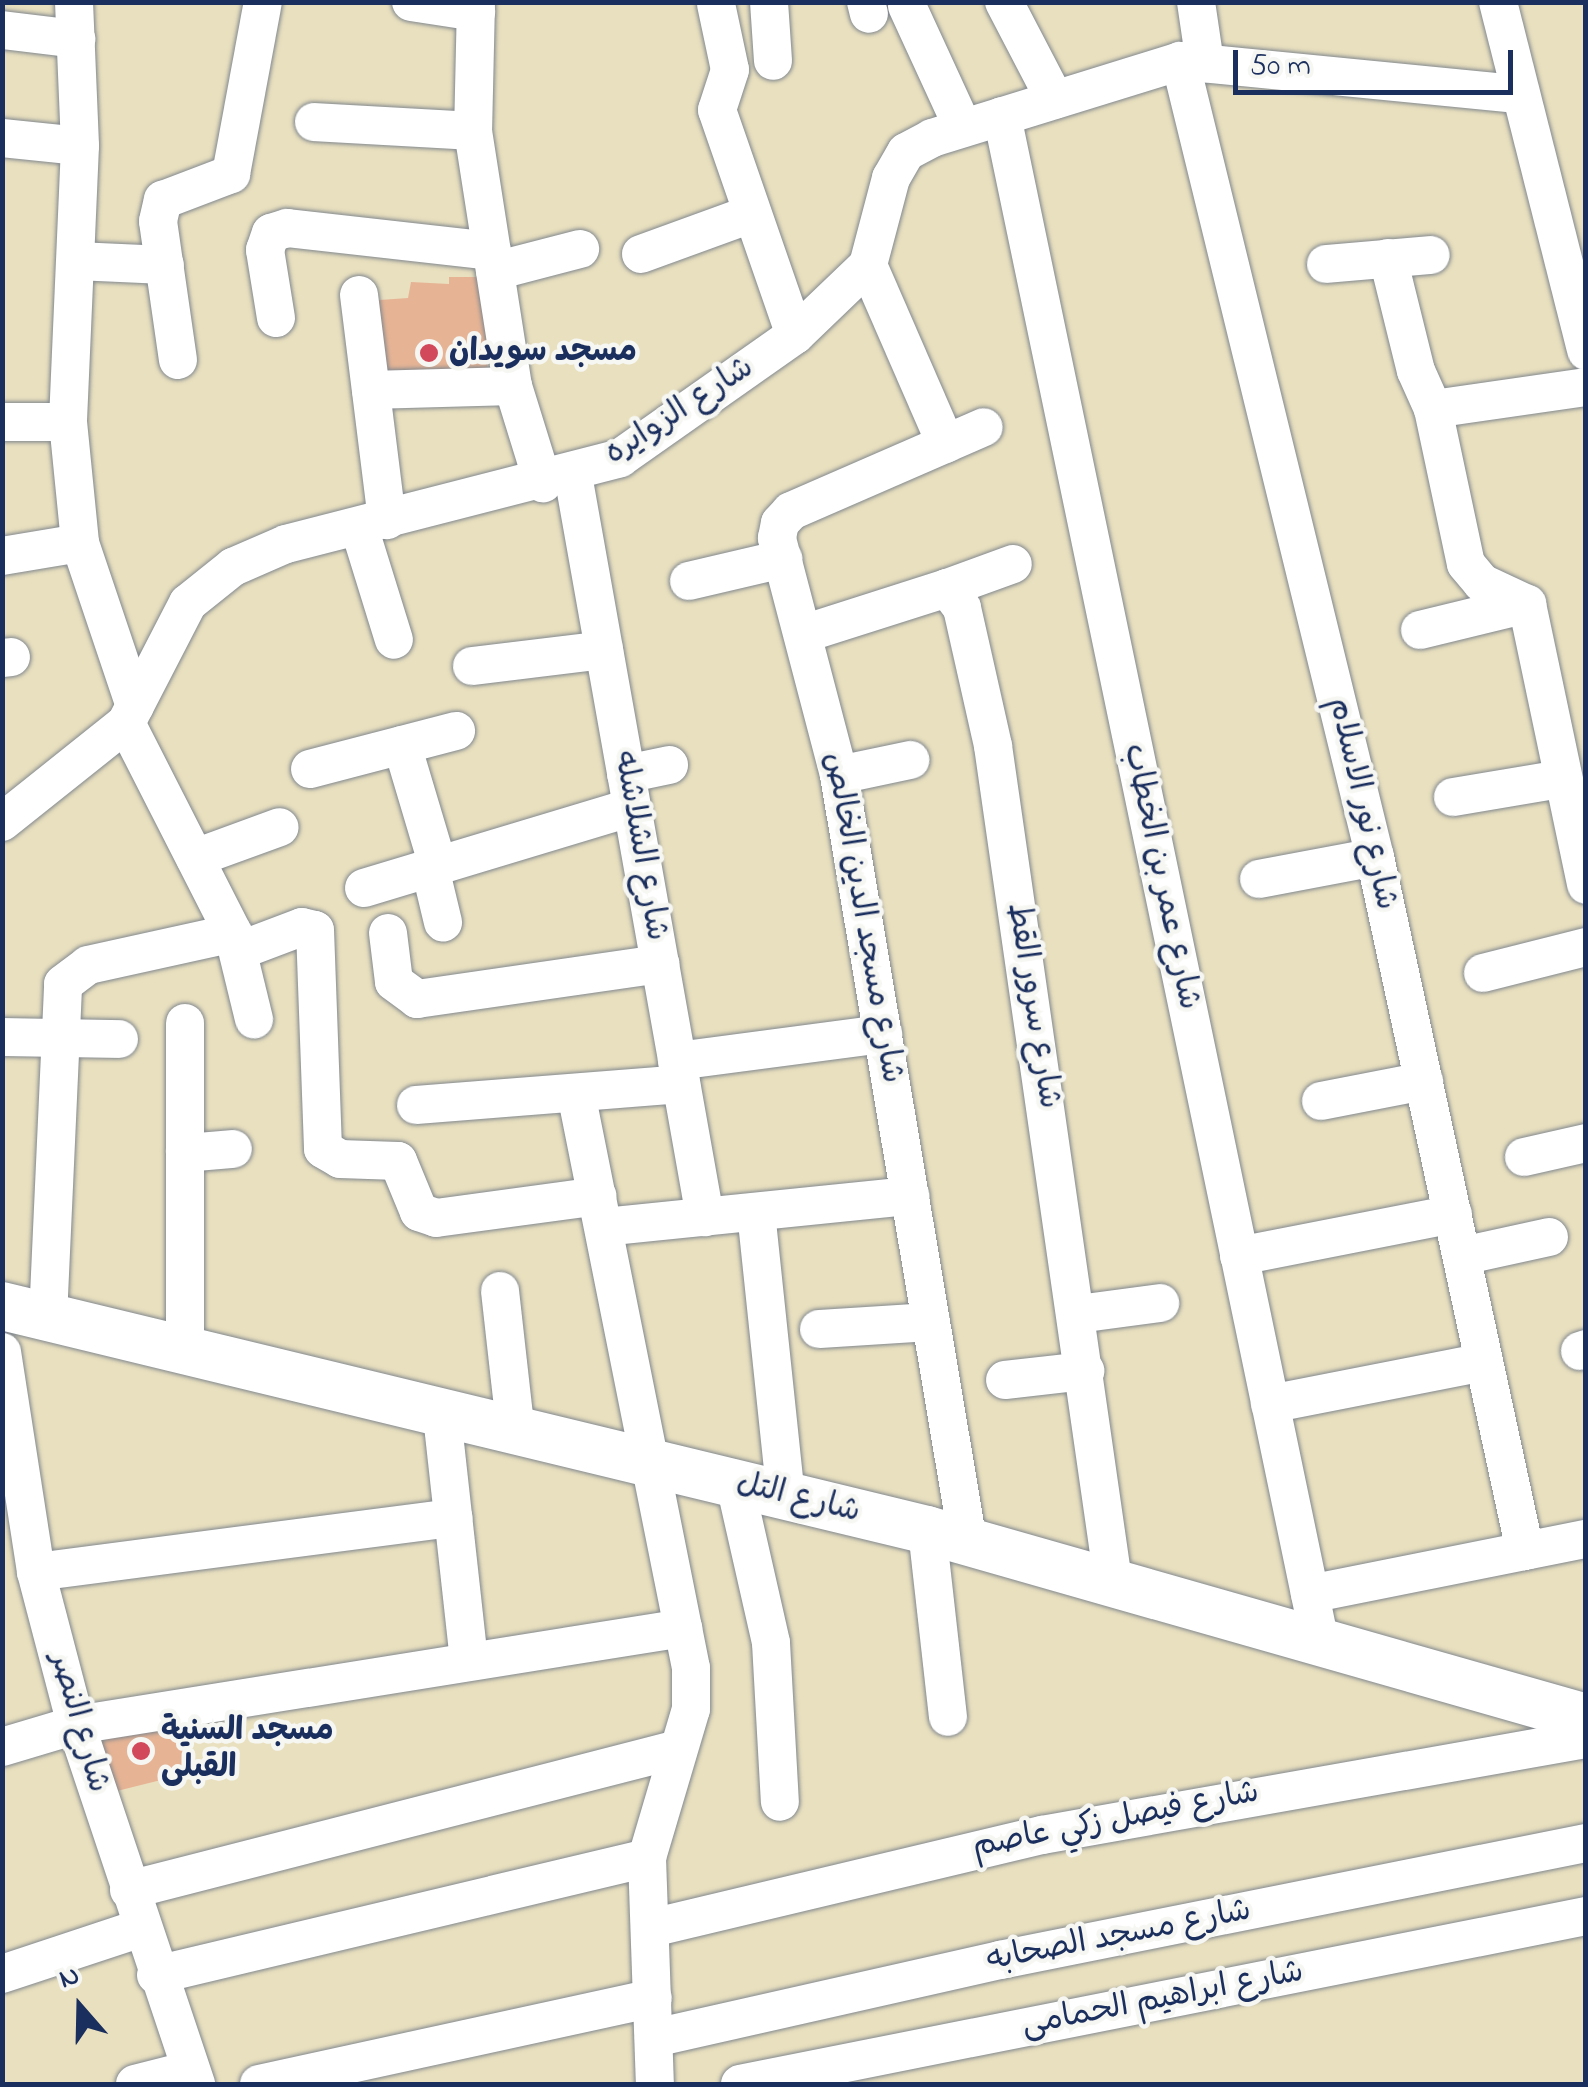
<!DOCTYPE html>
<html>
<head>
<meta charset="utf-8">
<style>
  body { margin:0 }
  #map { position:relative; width:1588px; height:2087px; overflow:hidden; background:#e9e0bf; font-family:"Indie Flower","Playpen Sans Arabic",sans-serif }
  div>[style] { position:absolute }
  .building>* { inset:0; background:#e6b495 }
  .roads { filter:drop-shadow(0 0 2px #82888e) drop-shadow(0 0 2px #82888e) }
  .minor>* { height:38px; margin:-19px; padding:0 19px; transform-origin:19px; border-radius:19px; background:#fff }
  .tertiary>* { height:48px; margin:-24px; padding:0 24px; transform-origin:24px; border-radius:24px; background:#fff }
  .dots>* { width:28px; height:28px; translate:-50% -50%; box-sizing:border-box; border:5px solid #f6f6f2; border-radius:50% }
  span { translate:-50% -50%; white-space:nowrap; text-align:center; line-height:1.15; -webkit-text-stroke:9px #f6f6f2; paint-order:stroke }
  .poi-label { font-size:32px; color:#1b2f5e; font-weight:700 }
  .left { translate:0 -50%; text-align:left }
  .street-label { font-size:32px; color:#1b2f5e }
  .frame { position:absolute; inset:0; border:5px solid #1b2f5e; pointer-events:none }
  .north { position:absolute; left:30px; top:1957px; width:100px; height:100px; -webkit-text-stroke:8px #f6f6f2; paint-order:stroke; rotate:340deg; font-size:28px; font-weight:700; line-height:40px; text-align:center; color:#1b2f5e }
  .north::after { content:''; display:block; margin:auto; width:35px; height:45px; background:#1b2f5e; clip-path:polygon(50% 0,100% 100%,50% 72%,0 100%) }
  .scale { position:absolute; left:1233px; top:50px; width:280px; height:45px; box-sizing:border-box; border:5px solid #1b2f5e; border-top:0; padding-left:12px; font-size:30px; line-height:35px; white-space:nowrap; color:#1b2f5e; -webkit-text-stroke:8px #f6f6f2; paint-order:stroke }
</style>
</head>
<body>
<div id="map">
  <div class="building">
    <i style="clip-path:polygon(449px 277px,483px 277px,488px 379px,376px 385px,365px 301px,408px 298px,411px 282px,449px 284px)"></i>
    <i style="clip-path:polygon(175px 1717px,193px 1772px,109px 1793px,89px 1731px)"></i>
  </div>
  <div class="roads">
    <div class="minor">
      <i style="left:74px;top:2px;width:144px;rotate:87.6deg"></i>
      <i style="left:80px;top:146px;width:276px;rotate:92.5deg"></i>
      <i style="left:68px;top:422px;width:122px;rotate:84.3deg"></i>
      <i style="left:80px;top:543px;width:172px;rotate:71.4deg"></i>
      <i style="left:411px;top:2px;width:66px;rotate:8.7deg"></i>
      <i style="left:476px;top:2px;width:129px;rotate:91.3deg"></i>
      <i style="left:473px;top:131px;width:258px;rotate:81.1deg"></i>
      <i style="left:513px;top:386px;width:102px;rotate:72.8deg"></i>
      <i style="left:769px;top:2px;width:59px;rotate:86.1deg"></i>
      <i style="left:866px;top:2px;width:12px;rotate:76deg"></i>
      <i style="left:1004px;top:2px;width:110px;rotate:62.5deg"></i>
      <i style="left:1196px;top:2px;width:62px;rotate:81.6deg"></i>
      <i style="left:1498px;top:2px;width:360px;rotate:75.8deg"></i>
      <i style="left:716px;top:4px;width:67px;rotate:78deg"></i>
      <i style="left:730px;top:70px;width:42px;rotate:108deg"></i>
      <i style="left:717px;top:110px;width:238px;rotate:70.9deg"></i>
      <i style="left:907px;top:6px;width:134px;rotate:65.3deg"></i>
      <i style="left:2px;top:30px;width:75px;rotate:6.9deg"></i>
      <i style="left:1180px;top:61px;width:820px;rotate:76.24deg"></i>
      <i style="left:1375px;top:857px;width:710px;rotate:77.8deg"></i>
      <i style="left:1002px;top:116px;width:1555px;rotate:78.23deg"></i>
      <i style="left:314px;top:122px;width:159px;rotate:3.2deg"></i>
      <i style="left:2px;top:138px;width:78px;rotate:5.9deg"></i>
      <i style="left:641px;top:254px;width:117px;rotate:-20deg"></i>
      <i style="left:1388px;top:258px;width:116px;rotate:76.1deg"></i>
      <i style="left:1416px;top:371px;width:42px;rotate:65.9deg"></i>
      <i style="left:1433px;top:409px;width:158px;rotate:78deg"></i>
      <i style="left:1466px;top:564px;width:25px;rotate:50deg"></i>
      <i style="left:1482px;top:583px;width:50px;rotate:25deg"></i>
      <i style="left:1527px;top:604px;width:287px;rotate:78.1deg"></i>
      <i style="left:76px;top:261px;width:89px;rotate:2.6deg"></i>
      <i style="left:1326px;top:264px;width:105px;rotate:-4.9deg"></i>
      <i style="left:868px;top:265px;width:195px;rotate:66.5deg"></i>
      <i style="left:495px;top:271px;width:88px;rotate:-14.5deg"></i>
      <i style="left:359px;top:295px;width:227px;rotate:82.9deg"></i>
      <i style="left:276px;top:318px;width:69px;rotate:-99.2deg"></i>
      <i style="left:265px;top:250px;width:18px;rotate:-71deg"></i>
      <i style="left:271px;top:233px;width:17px;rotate:-17deg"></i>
      <i style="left:287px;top:228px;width:206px;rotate:6.4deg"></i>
      <i style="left:178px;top:360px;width:140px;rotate:-98.2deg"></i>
      <i style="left:158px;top:221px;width:22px;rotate:-77deg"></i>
      <i style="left:163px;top:200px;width:73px;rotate:-20.9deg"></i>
      <i style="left:231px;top:174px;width:175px;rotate:-79.5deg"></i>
      <i style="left:371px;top:390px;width:142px;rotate:-1.6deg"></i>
      <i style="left:1433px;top:409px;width:155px;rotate:-8.2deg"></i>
      <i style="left:2px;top:422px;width:66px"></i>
      <i style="left:573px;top:475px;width:754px;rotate:79.91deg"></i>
      <i style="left:359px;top:527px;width:118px;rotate:72.8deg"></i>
      <i style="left:2px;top:556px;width:79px;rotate:-9.5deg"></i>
      <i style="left:689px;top:581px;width:97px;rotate:-13.2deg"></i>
      <i style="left:947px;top:588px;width:70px;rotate:-20deg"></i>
      <i style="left:1420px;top:630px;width:110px;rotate:-13.7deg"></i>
      <i style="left:803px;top:634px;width:151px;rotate:-17.7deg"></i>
      <i style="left:947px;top:588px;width:25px;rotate:53deg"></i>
      <i style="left:962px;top:608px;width:141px;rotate:77.3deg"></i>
      <i style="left:993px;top:746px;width:844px;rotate:81.82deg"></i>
      <i style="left:2px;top:658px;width:9px;rotate:-6deg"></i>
      <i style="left:472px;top:666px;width:133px;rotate:-6.9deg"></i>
      <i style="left:126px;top:723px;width:236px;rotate:63deg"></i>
      <i style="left:233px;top:933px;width:89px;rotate:76.3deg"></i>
      <i style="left:402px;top:745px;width:126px;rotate:73.4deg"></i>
      <i style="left:310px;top:769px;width:151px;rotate:-14.6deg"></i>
      <i style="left:626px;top:774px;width:44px;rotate:-11.8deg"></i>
      <i style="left:839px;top:775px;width:73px;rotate:-11.9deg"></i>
      <i style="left:1453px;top:797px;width:109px;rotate:-9.5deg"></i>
      <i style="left:2px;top:822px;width:159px;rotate:-38.6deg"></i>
      <i style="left:126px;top:723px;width:135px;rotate:-62.7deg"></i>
      <i style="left:188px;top:603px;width:58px;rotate:-38.7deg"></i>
      <i style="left:233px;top:567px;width:58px;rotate:-23.5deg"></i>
      <i style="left:286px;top:544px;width:345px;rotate:-14.4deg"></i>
      <i style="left:620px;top:458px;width:214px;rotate:-35.1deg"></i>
      <i style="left:795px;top:335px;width:101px;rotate:-43.8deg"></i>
      <i style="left:868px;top:265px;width:90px;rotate:-75.2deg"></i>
      <i style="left:891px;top:178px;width:30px;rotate:-60deg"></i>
      <i style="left:906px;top:152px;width:30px;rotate:-28deg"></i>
      <i style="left:932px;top:138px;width:260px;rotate:-17.2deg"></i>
      <i style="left:1180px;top:61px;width:341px;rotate:5.6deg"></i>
      <i style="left:195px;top:858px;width:90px;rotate:-20deg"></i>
      <i style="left:430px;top:868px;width:56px;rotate:76.5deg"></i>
      <i style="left:1259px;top:879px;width:118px;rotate:-10.7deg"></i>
      <i style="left:364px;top:888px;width:280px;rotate:-16.8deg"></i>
      <i style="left:388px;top:933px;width:49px;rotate:83deg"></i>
      <i style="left:394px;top:982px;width:29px;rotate:36deg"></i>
      <i style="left:417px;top:999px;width:246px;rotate:-8.2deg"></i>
      <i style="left:241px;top:950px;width:65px;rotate:-20.7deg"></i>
      <i style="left:302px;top:927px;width:13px;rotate:13deg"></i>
      <i style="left:315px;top:930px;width:219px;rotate:87.9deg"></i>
      <i style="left:323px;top:1149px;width:20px;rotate:30deg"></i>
      <i style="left:340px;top:1159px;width:58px;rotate:2deg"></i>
      <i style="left:398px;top:1161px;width:55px;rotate:67.6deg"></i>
      <i style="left:419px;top:1212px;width:18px;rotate:19deg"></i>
      <i style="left:436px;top:1218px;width:163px;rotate:-7.7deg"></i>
      <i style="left:1483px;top:973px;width:106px;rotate:-14.2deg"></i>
      <i style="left:185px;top:1023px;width:329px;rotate:90deg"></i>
      <i style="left:2px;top:1037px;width:117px;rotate:1deg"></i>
      <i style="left:677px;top:1061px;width:208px;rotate:-7.5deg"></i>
      <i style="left:576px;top:1093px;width:586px;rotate:78.69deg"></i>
      <i style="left:691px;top:1668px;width:41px;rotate:90deg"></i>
      <i style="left:691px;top:1709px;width:155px;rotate:106.5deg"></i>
      <i style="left:647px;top:1858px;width:226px;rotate:88deg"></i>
      <i style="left:1321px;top:1101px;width:105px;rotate:-11deg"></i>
      <i style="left:416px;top:1105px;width:266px;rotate:-4.5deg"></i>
      <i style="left:185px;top:1153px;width:48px;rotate:-4.8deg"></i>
      <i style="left:1524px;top:1157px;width:64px;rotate:-12.7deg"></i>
      <i style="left:756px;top:1212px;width:286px;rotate:84deg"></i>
      <i style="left:604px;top:1227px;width:308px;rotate:-5.8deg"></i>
      <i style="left:1239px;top:1256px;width:218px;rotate:-11.1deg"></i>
      <i style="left:1462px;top:1256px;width:89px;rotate:-12.3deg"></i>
      <i style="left:500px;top:1291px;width:143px;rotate:83.6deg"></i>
      <i style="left:1078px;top:1314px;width:83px;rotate:-7.6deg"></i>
      <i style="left:48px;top:1318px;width:334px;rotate:-87.4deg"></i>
      <i style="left:63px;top:984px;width:31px;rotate:-37deg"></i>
      <i style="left:88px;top:965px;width:148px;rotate:-12.4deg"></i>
      <i style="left:819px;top:1329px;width:112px;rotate:-3.6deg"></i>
      <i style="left:1580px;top:1351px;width:6px;rotate:-18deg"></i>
      <i style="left:2px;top:1352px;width:223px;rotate:81.2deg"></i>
      <i style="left:36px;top:1572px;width:158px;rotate:75.3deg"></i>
      <i style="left:76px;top:1725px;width:379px;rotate:71.5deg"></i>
      <i style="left:1005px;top:1380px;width:81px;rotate:-6.4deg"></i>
      <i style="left:1270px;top:1404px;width:218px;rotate:-11.1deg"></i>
      <i style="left:442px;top:1416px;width:246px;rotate:83.7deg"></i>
      <i style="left:735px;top:1484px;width:163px;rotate:77.2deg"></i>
      <i style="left:771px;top:1643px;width:159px;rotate:86.8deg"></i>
      <i style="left:927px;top:1530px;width:188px;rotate:83.6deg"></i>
      <i style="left:968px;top:1542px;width:778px;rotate:-99.55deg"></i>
      <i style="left:839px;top:775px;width:245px;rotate:-104.7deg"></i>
      <i style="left:777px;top:538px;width:15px;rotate:-79deg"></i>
      <i style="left:780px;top:523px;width:16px;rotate:-47deg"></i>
      <i style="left:791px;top:511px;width:210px;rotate:-23.5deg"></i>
      <i style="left:36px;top:1572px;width:421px;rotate:-7.4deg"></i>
      <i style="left:1310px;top:1594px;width:281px;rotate:-11.3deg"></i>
      <i style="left:2px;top:1747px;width:77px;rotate:-16.6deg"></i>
      <i style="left:76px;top:1725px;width:615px;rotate:-9.08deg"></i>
      <i style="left:129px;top:1890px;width:567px;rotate:-14.4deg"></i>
      <i style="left:651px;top:1928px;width:402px;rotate:-13.4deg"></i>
      <i style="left:1042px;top:1835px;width:552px;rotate:-10.01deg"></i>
      <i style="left:2px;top:1974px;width:146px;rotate:-18.3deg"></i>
      <i style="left:156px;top:1975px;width:505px;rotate:-13.4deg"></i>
      <i style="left:654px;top:2038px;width:355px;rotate:-12.7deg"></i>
      <i style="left:1000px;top:1960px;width:598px;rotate:-11.29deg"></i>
      <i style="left:135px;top:2084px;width:57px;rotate:-14.3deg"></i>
      <i style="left:259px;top:2084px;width:403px;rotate:-12.3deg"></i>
      <i style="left:740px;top:2084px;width:863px;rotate:-11.23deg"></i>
    </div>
    <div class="tertiary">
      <i style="left:2px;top:1306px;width:952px;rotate:13.61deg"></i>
      <i style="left:927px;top:1530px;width:685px;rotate:15.92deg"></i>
    </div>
  </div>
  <div class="dots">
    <i style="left:429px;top:353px;background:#d1495b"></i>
    <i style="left:141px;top:1751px;background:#d1495b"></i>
  </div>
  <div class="poi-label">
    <span class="left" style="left:449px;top:353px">مسجد سويدان</span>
    <span class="left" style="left:161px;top:1751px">مسجد السنية<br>القبلى</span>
  </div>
  <div class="street-label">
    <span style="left:680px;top:412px;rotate:-33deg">شارع الزوايره</span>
    <span style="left:1361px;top:804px;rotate:77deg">شارع نور الاسلام</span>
    <span style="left:639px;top:846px;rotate:80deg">شارع الشلاشله</span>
    <span style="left:1160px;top:877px;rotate:78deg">شارع عمر بن الخطاب</span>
    <span style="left:862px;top:918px;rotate:80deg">شارع مسجد الدين الخالص</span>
    <span style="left:1032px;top:1006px;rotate:81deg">شارع سرور القط</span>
    <span style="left:798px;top:1499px;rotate:14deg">شارع التل</span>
    <span style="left:78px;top:1723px;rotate:74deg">شارع النصر</span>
    <span style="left:1116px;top:1821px;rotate:-11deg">شارع فيصل زكي عاصم</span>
    <span style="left:1119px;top:1937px;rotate:-11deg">شارع مسجد الصحابه</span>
    <span style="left:1163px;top:2000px;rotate:-11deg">شارع ابراهيم الحمامى</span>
  </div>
  <div class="frame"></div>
  <div class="north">N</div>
  <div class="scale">50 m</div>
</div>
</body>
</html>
